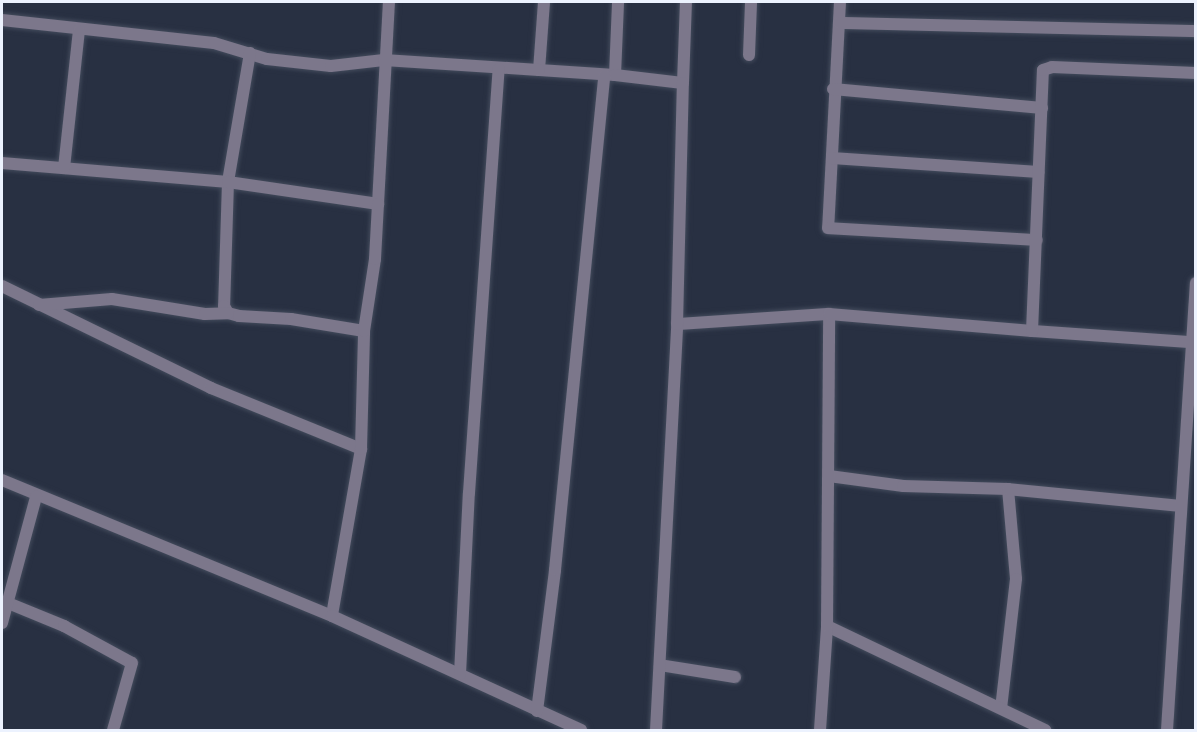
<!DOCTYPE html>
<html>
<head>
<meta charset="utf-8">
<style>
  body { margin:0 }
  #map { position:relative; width:1197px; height:732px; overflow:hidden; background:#283042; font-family:"Zilla Slab",serif }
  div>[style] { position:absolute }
  .roads { filter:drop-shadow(0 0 2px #434b5c) drop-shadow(0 0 2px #434b5c) }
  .minor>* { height:12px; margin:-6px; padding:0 6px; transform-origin:6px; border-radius:6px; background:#7c778b }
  span { translate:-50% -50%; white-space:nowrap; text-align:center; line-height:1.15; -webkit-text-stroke:5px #1e2637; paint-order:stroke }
  .frame { position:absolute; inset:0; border:3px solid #ecf2fe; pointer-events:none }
</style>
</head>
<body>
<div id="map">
  <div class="roads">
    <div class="minor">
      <i style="left:544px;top:2px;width:68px;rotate:94.2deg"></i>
      <i style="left:539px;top:70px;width:76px;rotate:3.8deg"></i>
      <i style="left:615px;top:75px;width:73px;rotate:-87.6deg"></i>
      <i style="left:840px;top:2px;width:226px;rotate:93deg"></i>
      <i style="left:828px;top:228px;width:209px;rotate:3.3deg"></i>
      <i style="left:2px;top:20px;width:213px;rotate:6.2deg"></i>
      <i style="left:214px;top:43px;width:55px;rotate:16.8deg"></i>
      <i style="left:267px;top:59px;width:64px;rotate:6.2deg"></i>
      <i style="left:331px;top:66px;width:53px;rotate:-6.5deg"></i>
      <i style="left:384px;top:60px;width:155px;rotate:3.7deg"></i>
      <i style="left:839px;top:23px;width:357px;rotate:1.3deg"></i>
      <i style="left:250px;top:53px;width:131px;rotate:99.7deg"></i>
      <i style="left:228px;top:182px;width:124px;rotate:91.8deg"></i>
      <i style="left:224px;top:306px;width:8px;rotate:60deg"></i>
      <i style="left:228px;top:313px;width:11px;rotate:15deg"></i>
      <i style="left:239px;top:316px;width:52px;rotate:3.3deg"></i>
      <i style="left:291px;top:319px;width:74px;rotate:9.3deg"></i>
      <i style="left:749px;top:55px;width:53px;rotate:-87.8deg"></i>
      <i style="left:615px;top:75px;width:68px;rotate:6.7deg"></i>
      <i style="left:683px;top:83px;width:81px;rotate:-87.9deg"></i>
      <i style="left:833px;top:89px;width:210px;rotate:5.2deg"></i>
      <i style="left:832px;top:158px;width:207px;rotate:3.9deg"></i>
      <i style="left:2px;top:163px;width:227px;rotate:4.8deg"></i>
      <i style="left:228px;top:182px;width:152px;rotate:8.3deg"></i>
      <i style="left:378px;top:204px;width:202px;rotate:-86.9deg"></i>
      <i style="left:64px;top:168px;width:138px;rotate:-83.8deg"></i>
      <i style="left:2px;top:286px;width:233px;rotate:26deg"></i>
      <i style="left:211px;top:388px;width:162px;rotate:22.1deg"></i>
      <i style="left:361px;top:449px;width:169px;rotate:99.9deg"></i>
      <i style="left:39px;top:305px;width:73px;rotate:-4.7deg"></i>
      <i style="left:112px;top:299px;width:94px;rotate:9.2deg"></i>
      <i style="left:205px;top:314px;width:23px;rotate:-2deg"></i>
      <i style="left:677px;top:324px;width:152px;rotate:-3.8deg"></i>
      <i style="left:1032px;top:331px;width:158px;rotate:4deg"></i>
      <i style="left:361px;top:449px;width:118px;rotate:-88.5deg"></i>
      <i style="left:364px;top:331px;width:73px;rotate:-81.3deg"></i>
      <i style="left:375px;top:259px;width:55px;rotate:-86.9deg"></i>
      <i style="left:829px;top:476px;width:75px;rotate:7.7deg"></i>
      <i style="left:903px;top:486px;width:105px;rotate:1.6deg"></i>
      <i style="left:1008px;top:489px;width:90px;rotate:84.9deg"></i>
      <i style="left:1016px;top:579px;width:130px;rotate:96.6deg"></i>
      <i style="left:2px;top:480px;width:357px;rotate:22.4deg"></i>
      <i style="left:332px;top:616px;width:274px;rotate:24.6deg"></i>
      <i style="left:1008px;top:489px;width:173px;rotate:5.6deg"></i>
      <i style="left:8px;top:603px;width:61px;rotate:22.3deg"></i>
      <i style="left:64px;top:626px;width:77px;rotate:28.6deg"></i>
      <i style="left:132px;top:663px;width:70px;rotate:105.8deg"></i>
      <i style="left:2px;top:623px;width:131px;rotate:-74.9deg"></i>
      <i style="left:827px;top:626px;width:242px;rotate:25.5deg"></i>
      <i style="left:660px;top:665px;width:76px;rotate:9.1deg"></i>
      <i style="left:460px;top:674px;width:181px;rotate:-87.2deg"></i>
      <i style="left:469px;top:493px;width:425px;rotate:-86deg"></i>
      <i style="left:537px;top:711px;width:142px;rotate:-82.7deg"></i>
      <i style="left:555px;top:570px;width:497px;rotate:-84.3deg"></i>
      <i style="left:656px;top:730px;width:407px;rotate:-87deg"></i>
      <i style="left:677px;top:324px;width:241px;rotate:-88.6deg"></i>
      <i style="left:820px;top:730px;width:104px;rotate:-86.1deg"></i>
      <i style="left:827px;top:626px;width:312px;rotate:-89.6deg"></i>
      <i style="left:829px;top:314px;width:204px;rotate:4.8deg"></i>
      <i style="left:1032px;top:331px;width:261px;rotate:-87.6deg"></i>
      <i style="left:1043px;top:70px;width:9px;rotate:-18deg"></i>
      <i style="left:1052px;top:67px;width:144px;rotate:2.4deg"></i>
      <i style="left:1167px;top:730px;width:448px;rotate:-86.3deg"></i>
    </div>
  </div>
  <div class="frame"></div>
</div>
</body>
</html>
